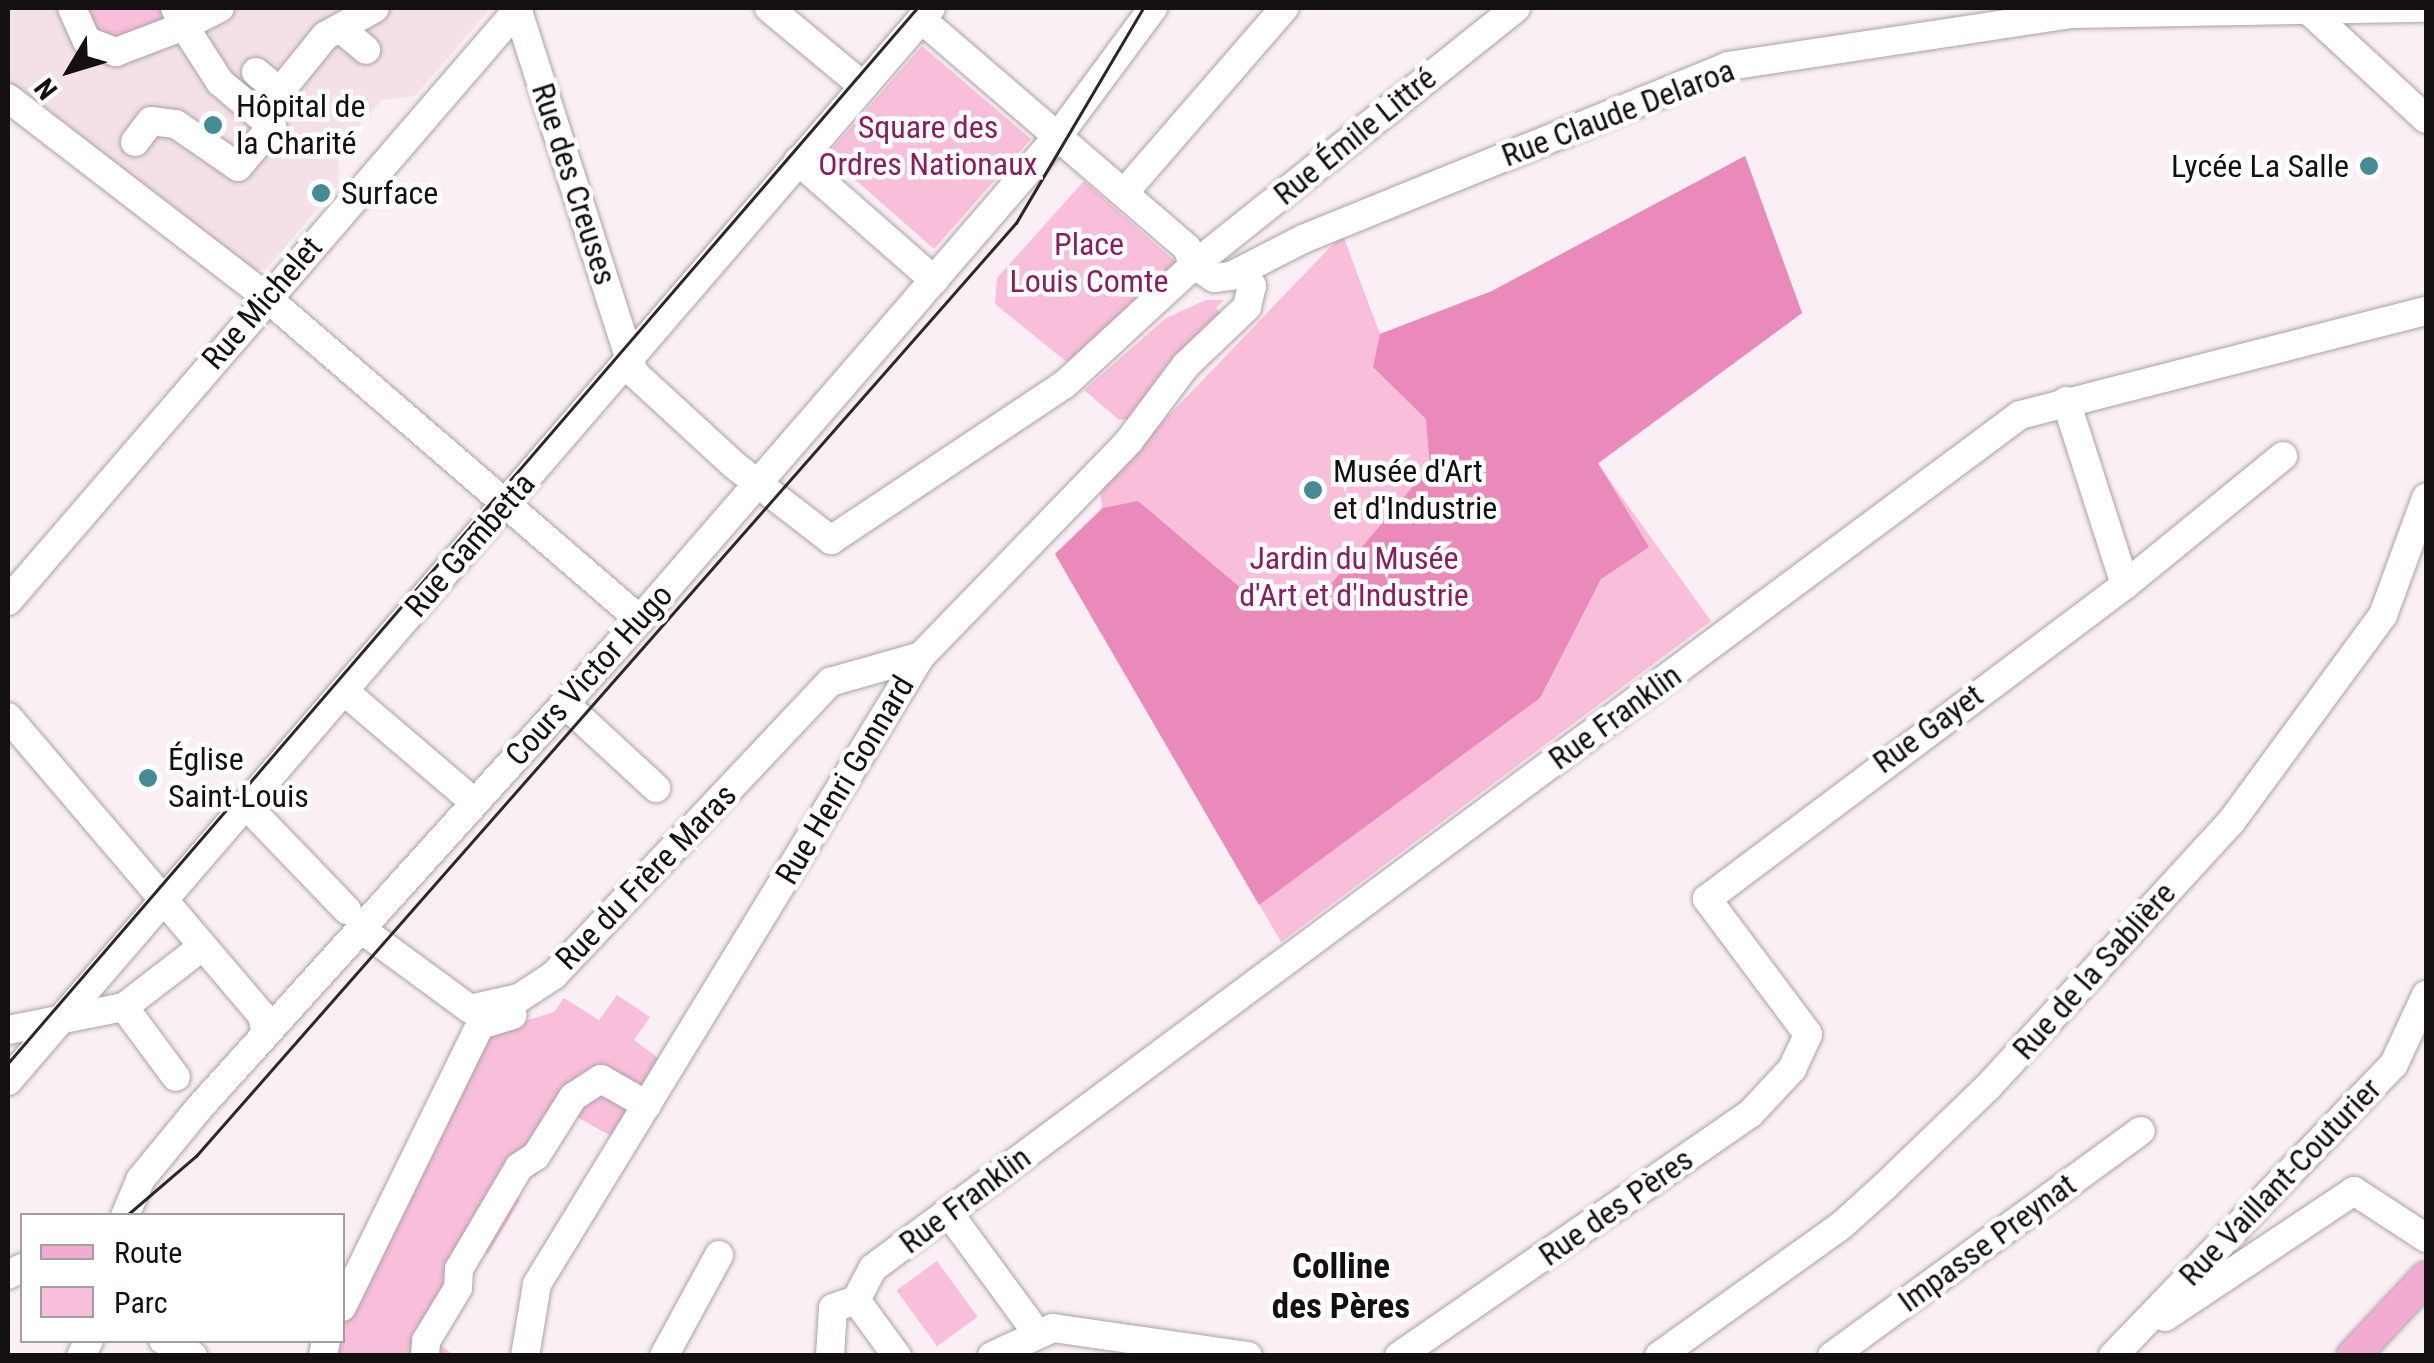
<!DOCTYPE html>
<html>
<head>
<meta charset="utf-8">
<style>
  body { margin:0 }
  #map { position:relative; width:2434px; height:1363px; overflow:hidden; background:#faeff4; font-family:"Roboto Condensed",sans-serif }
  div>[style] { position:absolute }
  .built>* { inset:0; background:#f3e0e8 }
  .green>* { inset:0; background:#f8beda; transform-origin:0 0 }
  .forest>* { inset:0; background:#ea8abb }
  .roads { filter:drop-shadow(0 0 2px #aba1a5) drop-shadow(0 0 2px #aba1a5) }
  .minor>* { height:28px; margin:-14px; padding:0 14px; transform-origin:14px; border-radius:14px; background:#fff }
  .major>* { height:32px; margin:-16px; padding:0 16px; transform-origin:16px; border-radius:16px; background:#f3acd1 }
  .tram>* { height:2.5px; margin:-1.25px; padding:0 1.25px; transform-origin:1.25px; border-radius:1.25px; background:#2c272a }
  .dots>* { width:28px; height:28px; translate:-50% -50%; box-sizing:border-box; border:5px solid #fff; border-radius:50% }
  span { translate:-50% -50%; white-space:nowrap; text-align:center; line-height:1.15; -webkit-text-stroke:9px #fff; paint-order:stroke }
  .poi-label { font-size:32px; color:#141012 }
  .left { translate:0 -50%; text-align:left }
  .right { translate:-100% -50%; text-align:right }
  .street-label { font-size:32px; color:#141012 }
  .park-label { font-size:32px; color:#8c1c60 }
  .neighbourhood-label { font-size:35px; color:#141012; font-weight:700 }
  .frame { position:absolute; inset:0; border:10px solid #141012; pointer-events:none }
  .legend { position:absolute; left:20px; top:1213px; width:325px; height:130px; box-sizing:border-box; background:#fff; border:2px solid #a19fa0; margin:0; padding:12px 18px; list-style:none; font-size:30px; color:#141012 }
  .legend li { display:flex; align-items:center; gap:20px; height:50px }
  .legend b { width:50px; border:2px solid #a19fa0 }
  .north { position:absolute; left:20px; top:20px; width:100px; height:100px; -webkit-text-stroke:8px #fff; paint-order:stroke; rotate:232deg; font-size:28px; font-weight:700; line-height:40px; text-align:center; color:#141012 }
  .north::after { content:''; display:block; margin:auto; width:35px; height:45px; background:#141012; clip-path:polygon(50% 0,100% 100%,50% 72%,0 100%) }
</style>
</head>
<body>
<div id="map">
  <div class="built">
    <i style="clip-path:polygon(8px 8px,488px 8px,488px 11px,415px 96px,382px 100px,338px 150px,339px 184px,266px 269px,253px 270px,8px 82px)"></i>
  </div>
  <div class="green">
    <i style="clip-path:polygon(79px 8px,167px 8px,173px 21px,104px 43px)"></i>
    <i style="clip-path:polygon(922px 46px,1031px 139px,934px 249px,843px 169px,832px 149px)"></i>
    <i style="clip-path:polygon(1745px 156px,1802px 313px,1598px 464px,1711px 621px,1281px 942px,1055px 554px,1102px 508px,1100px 487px,1337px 240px,1344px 238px,1380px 334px,1492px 291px)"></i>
    <i style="clip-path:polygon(1084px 181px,1177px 263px,1068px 363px,995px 304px,997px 278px)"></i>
    <i style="clip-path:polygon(1206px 300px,1224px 300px,1216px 308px,1223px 316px,1166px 366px,1129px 419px,1119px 420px,1084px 390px,1166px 318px)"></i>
    <i style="clip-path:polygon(617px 995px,650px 1017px,634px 1040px,661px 1060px,615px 1138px,573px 1115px,535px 1177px,526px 1171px,512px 1194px,520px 1200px,488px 1254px,478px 1249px,465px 1273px,473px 1278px,434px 1341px,454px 1355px,332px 1355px,333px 1341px,342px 1340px,343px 1322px,488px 1032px,554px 1012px,564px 998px,599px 1020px)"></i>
    <i style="left:937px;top:1261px;width:69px;height:50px;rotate:54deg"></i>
  </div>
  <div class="forest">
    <i style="clip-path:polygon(1745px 156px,1802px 313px,1598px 463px,1649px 547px,1601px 579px,1540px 698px,1259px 905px,1055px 554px,1103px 508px,1138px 501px,1263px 607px,1321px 596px,1430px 466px,1426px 419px,1373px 367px,1380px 334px,1492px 291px)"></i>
  </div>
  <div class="roads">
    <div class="minor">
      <i style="left:72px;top:8px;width:36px;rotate:66deg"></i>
      <i style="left:87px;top:41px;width:31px;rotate:21deg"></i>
      <i style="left:116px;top:52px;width:73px;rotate:-20.9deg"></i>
      <i style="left:184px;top:26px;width:20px;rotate:-117deg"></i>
      <i style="left:517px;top:8px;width:383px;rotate:72.2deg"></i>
      <i style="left:634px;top:373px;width:136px;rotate:42.6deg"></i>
      <i style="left:734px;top:465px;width:123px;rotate:37.7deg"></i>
      <i style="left:831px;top:540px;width:281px;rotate:-33.7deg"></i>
      <i style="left:1065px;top:384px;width:176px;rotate:-42.7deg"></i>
      <i style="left:1194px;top:265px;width:412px;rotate:-38.6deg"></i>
      <i style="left:769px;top:8px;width:122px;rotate:39.7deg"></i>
      <i style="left:2307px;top:9px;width:162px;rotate:42.7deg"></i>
      <i style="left:921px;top:19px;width:351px;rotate:40.7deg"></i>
      <i style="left:1187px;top:248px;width:18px;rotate:68deg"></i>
      <i style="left:340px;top:28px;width:34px;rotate:40deg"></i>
      <i style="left:256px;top:72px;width:31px;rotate:40deg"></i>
      <i style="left:8px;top:98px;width:326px;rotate:37.6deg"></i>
      <i style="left:266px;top:297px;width:494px;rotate:40.8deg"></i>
      <i style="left:260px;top:116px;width:103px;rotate:-50.9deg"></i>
      <i style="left:325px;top:36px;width:57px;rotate:-29.2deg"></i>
      <i style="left:135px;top:142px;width:26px;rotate:-53deg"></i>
      <i style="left:151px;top:121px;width:25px;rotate:7deg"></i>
      <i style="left:176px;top:124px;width:75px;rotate:34.7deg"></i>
      <i style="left:238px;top:167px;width:53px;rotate:-50.3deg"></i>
      <i style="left:272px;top:126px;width:68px;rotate:-139.8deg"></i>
      <i style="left:220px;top:82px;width:67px;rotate:-122.7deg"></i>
      <i style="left:184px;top:26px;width:40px;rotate:-26.6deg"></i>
      <i style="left:798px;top:161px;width:181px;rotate:41.2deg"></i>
      <i style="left:1124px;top:193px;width:245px;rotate:-49.1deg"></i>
      <i style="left:1194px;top:265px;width:24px;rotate:33deg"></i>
      <i style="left:1214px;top:278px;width:17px;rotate:-7deg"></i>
      <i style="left:1231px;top:276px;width:81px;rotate:-27.2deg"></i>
      <i style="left:1303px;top:239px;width:459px;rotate:-22.1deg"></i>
      <i style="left:1728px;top:66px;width:347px;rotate:-8.6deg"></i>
      <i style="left:2071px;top:14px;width:355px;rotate:-1deg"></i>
      <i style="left:2066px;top:401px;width:193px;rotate:72.2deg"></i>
      <i style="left:8px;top:601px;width:783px;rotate:-49.25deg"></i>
      <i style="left:344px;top:691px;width:172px;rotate:40.5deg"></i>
      <i style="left:565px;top:704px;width:124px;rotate:42.7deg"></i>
      <i style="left:8px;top:717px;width:392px;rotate:49.6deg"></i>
      <i style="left:262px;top:1015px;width:19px;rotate:78deg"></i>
      <i style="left:245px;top:804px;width:147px;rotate:46.1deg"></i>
      <i style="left:361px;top:929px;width:135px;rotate:36.3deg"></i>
      <i style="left:470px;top:1009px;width:50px;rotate:-12.7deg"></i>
      <i style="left:519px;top:998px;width:42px;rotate:-33.3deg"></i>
      <i style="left:554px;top:975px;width:403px;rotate:-46.7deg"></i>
      <i style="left:830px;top:682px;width:95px;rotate:-15.9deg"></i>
      <i style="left:124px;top:1007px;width:87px;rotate:53.4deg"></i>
      <i style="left:8px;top:1030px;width:118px;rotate:-11.2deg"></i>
      <i style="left:124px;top:1007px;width:98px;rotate:-37.6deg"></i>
      <i style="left:8px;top:1081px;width:1415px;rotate:-49.3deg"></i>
      <i style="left:948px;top:1212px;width:149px;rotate:53.7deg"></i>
      <i style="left:125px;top:1216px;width:39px;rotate:-67deg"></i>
      <i style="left:140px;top:1180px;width:94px;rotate:-50.6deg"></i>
      <i style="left:200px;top:1107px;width:620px;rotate:-47.88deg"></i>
      <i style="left:616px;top:647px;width:463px;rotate:-49.1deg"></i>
      <i style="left:919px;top:297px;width:213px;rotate:-49.2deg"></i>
      <i style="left:1058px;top:136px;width:159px;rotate:-53.4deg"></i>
      <i style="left:8px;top:1275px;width:16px;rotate:-27deg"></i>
      <i style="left:342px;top:1307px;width:314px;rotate:-63.9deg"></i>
      <i style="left:480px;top:1025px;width:34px;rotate:-17deg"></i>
      <i style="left:2165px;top:1317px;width:227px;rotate:-33.7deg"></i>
      <i style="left:2354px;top:1191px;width:86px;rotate:33.1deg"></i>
      <i style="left:163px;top:1340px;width:34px;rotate:28deg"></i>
      <i style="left:81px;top:1356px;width:18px;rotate:-63deg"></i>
      <i style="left:323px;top:1356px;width:16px;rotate:-79deg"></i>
      <i style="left:425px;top:1356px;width:15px;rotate:-86deg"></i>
      <i style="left:426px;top:1341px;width:62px;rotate:-58.9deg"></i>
      <i style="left:458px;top:1288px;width:19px;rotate:-87deg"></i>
      <i style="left:459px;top:1269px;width:118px;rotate:-59.5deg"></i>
      <i style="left:519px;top:1167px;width:20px;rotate:-33deg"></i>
      <i style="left:536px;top:1156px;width:70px;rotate:-57.9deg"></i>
      <i style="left:573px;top:1097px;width:33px;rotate:-33deg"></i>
      <i style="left:601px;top:1079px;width:53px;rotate:29.5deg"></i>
      <i style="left:525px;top:1356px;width:73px;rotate:-80.5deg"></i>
      <i style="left:537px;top:1284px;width:736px;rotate:-58.56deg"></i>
      <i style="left:921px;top:656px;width:299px;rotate:-45.9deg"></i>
      <i style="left:1129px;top:441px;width:95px;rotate:-53.1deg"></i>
      <i style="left:1186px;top:365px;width:84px;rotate:-43.6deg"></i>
      <i style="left:1247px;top:307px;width:22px;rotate:-77deg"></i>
      <i style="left:1252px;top:286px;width:18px;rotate:-124deg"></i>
      <i style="left:664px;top:1356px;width:115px;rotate:-61.4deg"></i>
      <i style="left:830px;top:1356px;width:48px;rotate:-86.4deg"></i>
      <i style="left:833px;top:1308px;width:24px;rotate:-19deg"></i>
      <i style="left:897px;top:1356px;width:69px;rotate:-126.2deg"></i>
      <i style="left:856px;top:1300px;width:36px;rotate:-62deg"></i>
      <i style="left:873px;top:1268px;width:1429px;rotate:-36.64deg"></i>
      <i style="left:2020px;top:415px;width:419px;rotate:-14.4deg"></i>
      <i style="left:992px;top:1356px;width:67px;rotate:-24.7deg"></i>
      <i style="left:1053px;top:1328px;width:197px;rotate:8.2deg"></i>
      <i style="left:1399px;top:1356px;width:426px;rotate:-34.6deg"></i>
      <i style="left:1750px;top:1114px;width:62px;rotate:-47deg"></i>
      <i style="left:1792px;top:1069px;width:38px;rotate:-65deg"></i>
      <i style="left:1808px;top:1034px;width:169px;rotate:-126.8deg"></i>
      <i style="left:1707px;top:899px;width:523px;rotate:-36.91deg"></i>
      <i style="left:2125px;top:585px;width:204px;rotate:-39.2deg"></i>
      <i style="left:1659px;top:1356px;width:225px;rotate:-35.6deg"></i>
      <i style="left:1842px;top:1225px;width:58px;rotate:-42.2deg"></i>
      <i style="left:1885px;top:1186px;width:143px;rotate:-43.9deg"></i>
      <i style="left:1988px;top:1087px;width:360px;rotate:-47.5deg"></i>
      <i style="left:2231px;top:822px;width:257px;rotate:-53.7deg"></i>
      <i style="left:2383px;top:615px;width:125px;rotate:-69.8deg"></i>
      <i style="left:1832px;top:1356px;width:382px;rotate:-36.1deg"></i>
      <i style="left:2113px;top:1356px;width:405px;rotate:-46.1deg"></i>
      <i style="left:2394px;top:1064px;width:76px;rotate:-65.1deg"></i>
    </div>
    <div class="major">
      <i style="left:2353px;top:1356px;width:107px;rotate:-46.9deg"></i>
    </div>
  </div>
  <div class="tram">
    <i style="left:8px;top:1063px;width:1393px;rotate:-49.25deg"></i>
    <i style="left:126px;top:1216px;width:92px;rotate:-40.6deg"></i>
    <i style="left:196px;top:1156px;width:1242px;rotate:-48.69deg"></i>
    <i style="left:1016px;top:223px;width:250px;rotate:-59.4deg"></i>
  </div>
  <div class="dots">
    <i style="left:213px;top:125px;background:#448b94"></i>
    <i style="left:2369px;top:166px;background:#448b94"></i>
    <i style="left:321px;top:193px;background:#448b94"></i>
    <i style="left:1313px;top:490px;background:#448b94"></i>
    <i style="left:148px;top:778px;background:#448b94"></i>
  </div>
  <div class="poi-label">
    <span class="left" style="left:236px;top:125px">Hôpital de<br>la Charité</span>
    <span class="right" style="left:2349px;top:166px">Lycée La Salle</span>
    <span class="left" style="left:341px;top:193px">Surface</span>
    <span class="left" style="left:1333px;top:490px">Musée d'Art<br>et d'Industrie</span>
    <span class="left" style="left:168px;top:778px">Église<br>Saint-Louis</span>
  </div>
  <div class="street-label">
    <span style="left:1618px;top:113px;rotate:-21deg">Rue Claude Delaroa</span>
    <span style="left:1355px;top:136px;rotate:-39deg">Rue Émile Littré</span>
    <span style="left:574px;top:184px;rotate:72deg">Rue des Creuses</span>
    <span style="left:262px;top:303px;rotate:-49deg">Rue Michelet</span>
    <span style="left:470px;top:545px;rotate:-49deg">Rue Gambetta</span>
    <span style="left:589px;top:675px;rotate:-48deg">Cours Victor Hugo</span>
    <span style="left:1615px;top:717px;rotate:-36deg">Rue Franklin</span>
    <span style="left:1928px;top:729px;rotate:-36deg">Rue Gayet</span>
    <span style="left:845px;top:780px;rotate:-59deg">Rue Henri Gonnard</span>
    <span style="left:646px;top:877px;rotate:-46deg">Rue du Frère Maras</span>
    <span style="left:2094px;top:971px;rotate:-48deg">Rue de la Sablière</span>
    <span style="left:2280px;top:1182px;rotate:-46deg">Rue Vaillant-Couturier</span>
    <span style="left:965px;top:1200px;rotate:-37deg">Rue Franklin</span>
    <span style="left:1616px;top:1207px;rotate:-35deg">Rue des Pères</span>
    <span style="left:1987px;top:1243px;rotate:-36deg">Impasse Preynat</span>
  </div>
  <div class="park-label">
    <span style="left:928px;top:146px">Square des<br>Ordres Nationaux</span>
    <span style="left:1089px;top:263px">Place<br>Louis Comte</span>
    <span style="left:1354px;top:577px">Jardin du Musée<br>d'Art et d'Industrie</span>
  </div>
  <div class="neighbourhood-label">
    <span style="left:1341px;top:1287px">Colline<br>des Pères</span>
  </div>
  <div class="frame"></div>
  <ul class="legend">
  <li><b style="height:12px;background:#f3acd1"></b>Route</li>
  <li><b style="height:28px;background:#f8beda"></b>Parc</li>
  </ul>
  <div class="north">N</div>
</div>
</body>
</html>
